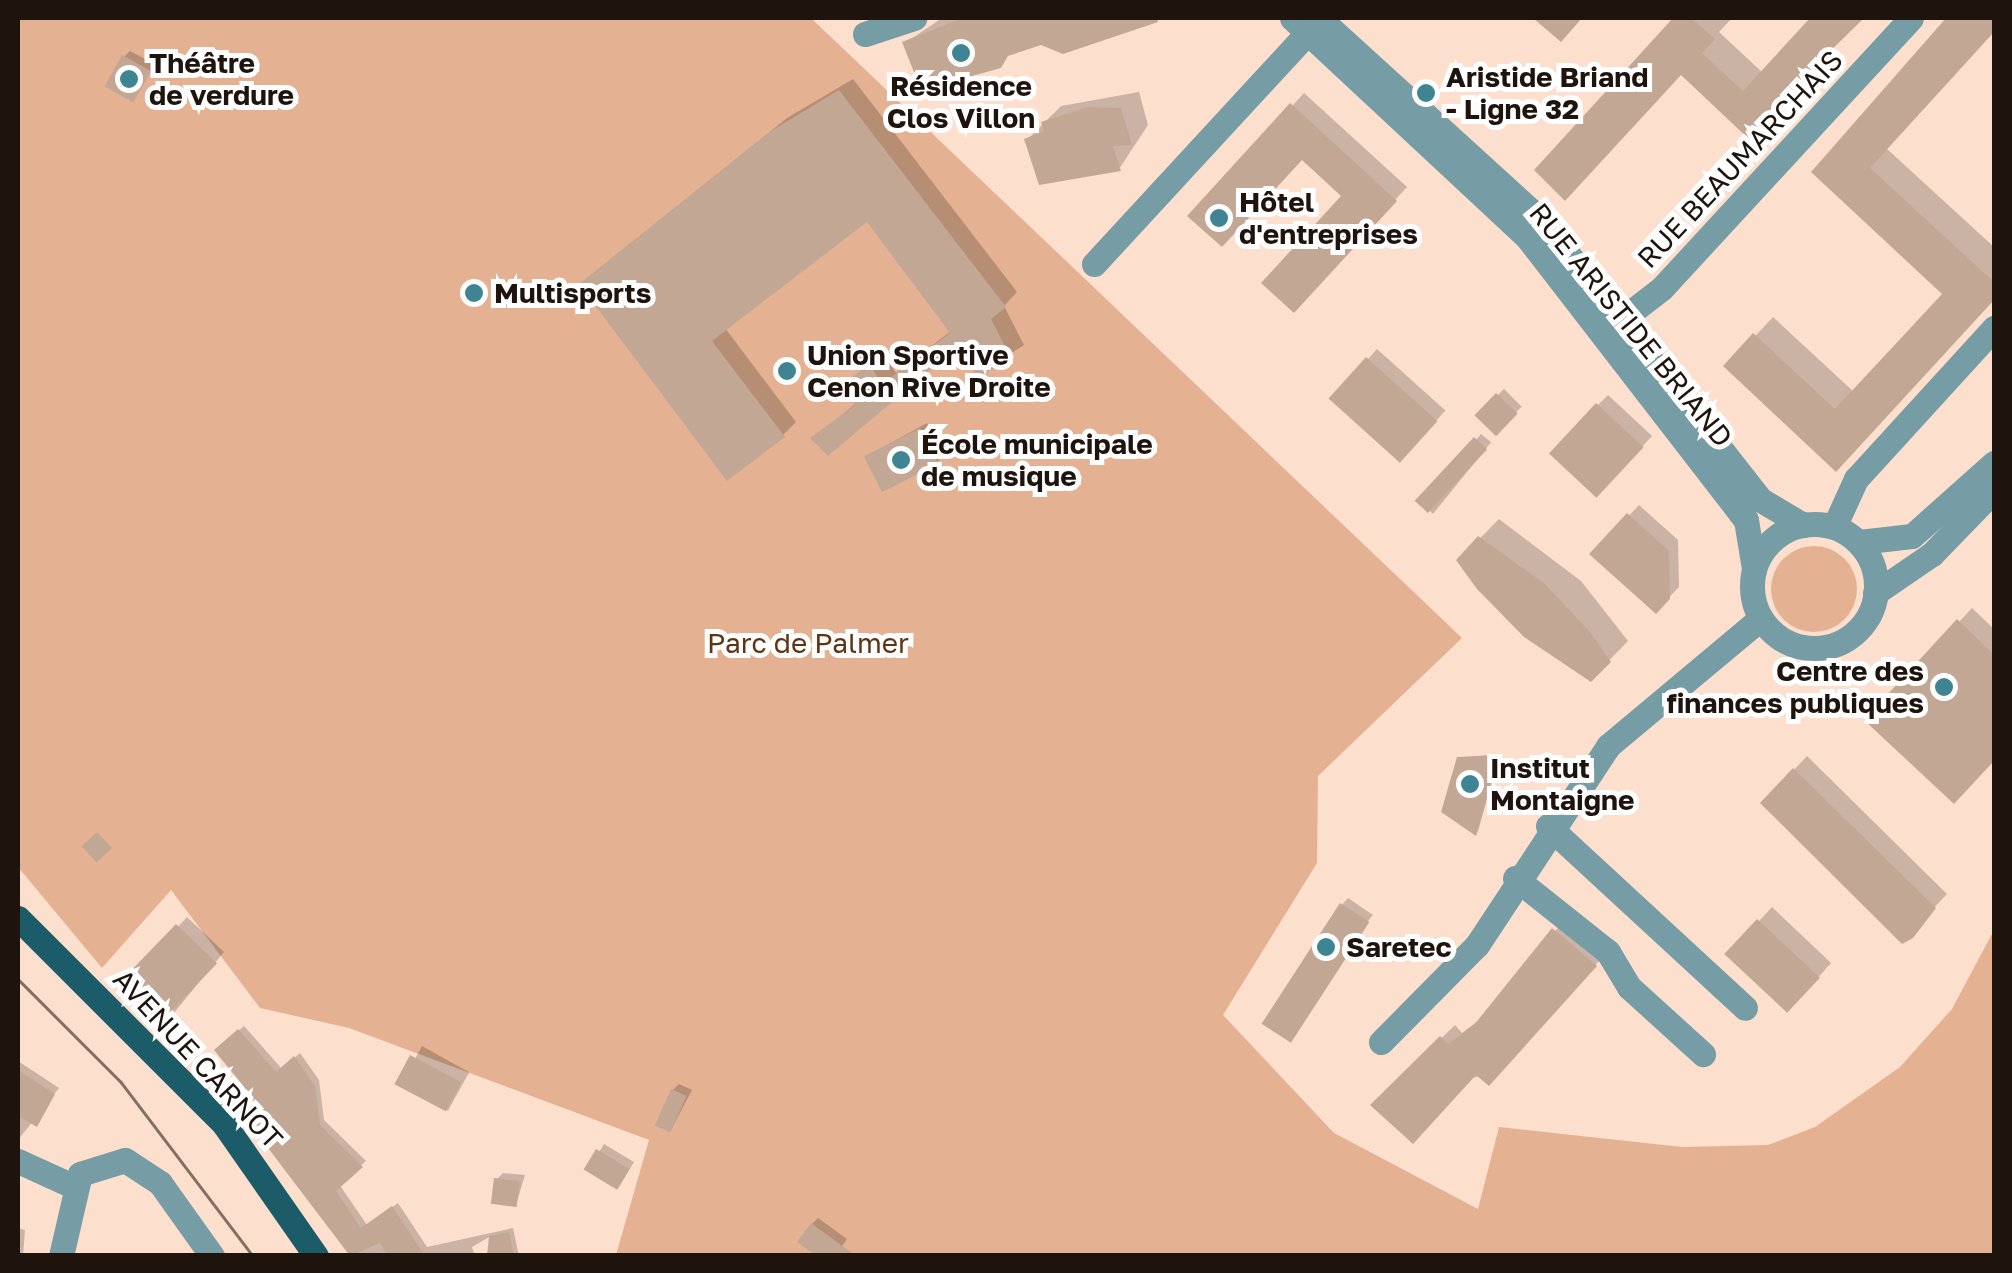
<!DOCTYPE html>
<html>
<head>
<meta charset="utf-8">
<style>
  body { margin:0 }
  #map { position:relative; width:2012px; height:1273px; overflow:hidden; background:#fddfcd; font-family:"Golos Text",sans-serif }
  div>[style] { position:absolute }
  .green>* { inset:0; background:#e4b292 }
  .round { border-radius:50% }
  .shadow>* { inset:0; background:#0003; transform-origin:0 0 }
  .building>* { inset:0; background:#c3a795; transform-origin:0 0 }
  .minor>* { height:25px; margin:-12.5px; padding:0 12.5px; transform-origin:12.5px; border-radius:12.5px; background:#769ca5 }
  .minor>.ring { margin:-12.5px; padding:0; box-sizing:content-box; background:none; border:25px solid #769ca5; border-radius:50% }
  .major>* { height:25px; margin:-12.5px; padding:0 12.5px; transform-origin:12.5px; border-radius:12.5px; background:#1c5c68 }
  .tram>* { height:2.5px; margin:-1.25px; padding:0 1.25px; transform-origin:1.25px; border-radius:1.25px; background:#836f64 }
  .dots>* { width:28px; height:28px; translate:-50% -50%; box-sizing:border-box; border:5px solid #fff; border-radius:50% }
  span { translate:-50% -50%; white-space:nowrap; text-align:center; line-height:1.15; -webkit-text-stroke:10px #fff; paint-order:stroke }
  .poi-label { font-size:28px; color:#1e140d; font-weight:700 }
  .left { translate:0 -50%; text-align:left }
  .right { translate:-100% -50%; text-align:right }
  .street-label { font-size:28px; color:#1e140d }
  .park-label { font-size:28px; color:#5f3414 }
  .frame { position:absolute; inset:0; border:20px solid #1e140d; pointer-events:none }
</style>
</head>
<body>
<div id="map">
  <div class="green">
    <i style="clip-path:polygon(18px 18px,811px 18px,1462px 638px,1318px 776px,1317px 863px,1223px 1015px,1334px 1133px,1478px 1209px,1499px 1127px,1682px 1147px,1768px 1145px,1815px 1127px,1900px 1067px,1952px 1009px,1994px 930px,1994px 1255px,616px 1255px,649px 1140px,349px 1028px,260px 1008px,171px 890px,102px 968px,18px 867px)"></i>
    <i class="round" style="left:1771px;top:546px;width:86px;height:86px"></i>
  </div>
  <div class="shadow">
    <i style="clip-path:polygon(942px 18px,1155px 18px,1041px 43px,905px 43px)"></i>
    <i style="clip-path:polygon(1676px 18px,1732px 18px,1719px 32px,1763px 73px,1813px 18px,1855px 18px,1752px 138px,1682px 72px,1538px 170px)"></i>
    <i style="clip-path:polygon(1956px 18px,1994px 18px,1994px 30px,1886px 148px,1994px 247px,1994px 298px,1854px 450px,1727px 366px,1773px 317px,1854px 392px,1945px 294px,1814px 172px)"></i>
    <i style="clip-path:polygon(130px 51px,155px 64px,135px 98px,124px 57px)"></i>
    <i style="clip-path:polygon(853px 79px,1017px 292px,1004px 306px,1024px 345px,979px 374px,962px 340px,814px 438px,856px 403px,858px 373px,883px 353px,896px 373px,951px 331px,867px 218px,725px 328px,796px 422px,783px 435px,596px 271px,787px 118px)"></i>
    <i style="clip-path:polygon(1139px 92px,1148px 125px,1119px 169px,1027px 140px,1061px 106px)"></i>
    <i style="clip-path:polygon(1304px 93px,1407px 187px,1305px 298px,1344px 196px,1302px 157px,1191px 215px)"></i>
    <i style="left:1377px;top:349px;width:92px;height:67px;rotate:42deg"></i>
    <i style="left:1504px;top:389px;width:25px;height:37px;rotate:45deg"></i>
    <i style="clip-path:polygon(1608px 395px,1652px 436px,1607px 485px,1598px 405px)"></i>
    <i style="clip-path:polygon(927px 423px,943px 456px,937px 462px,867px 456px)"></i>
    <i style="left:1481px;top:434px;width:13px;height:92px;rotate:39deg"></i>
    <i style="clip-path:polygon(1639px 505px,1678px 540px,1679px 587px,1656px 611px,1593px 554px)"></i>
    <i style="clip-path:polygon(1499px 519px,1581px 581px,1628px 641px,1591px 679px,1459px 560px)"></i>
    <i style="clip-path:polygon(1972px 608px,1994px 629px,1994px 759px,1954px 801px,1868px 719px)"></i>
    <i style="clip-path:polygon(1500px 754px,1478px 831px,1476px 833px,1459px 758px)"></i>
    <i style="clip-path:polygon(1807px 756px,1947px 894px,1915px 928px,1764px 802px)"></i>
    <i style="clip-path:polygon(1348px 898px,1373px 915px,1272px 1034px,1342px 905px)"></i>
    <i style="clip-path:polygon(1772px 907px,1831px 963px,1800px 998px,1728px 955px)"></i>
    <i style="clip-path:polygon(187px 917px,224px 952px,173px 1014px,125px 984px)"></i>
    <i style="clip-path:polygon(1567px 917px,1608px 951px,1502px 1070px,1373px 1105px,1455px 1025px,1462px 1033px,1483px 1017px)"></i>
    <i style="clip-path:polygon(244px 1026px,282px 1069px,300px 1053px,319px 1080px,324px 1120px,366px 1161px,339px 1184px,367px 1225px,398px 1203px,427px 1247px,513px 1228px,519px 1256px,489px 1256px,491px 1236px,472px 1247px,475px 1256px,353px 1256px,243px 1111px,257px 1098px,217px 1050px)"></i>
    <i style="left:422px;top:1046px;width:54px;height:44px;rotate:29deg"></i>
    <i style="clip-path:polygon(18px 1061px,59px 1088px,18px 1140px)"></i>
    <i style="clip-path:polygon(679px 1084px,692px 1090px,671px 1130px,673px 1090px)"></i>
    <i style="left:604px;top:1144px;width:35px;height:30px;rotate:31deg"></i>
    <i style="clip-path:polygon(503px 1173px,525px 1175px,516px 1205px,497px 1179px)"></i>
    <i style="clip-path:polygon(818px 1218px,847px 1239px,835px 1256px,812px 1224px)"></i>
    <i style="clip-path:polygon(18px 1228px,25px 1230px,23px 1256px,18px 1256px)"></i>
  </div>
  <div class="building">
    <i style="clip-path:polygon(963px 18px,1157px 18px,1158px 22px,1063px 54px,1041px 45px,1008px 56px,1001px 68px,921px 90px,902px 42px)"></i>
    <i style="clip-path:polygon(1533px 18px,1582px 18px,1561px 42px)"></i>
    <i style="clip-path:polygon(1673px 18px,1691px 18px,1715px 39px,1702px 53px,1743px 91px,1810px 18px,1864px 18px,1763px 117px,1769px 123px,1752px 142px,1681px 75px,1565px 201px,1534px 170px)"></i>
    <i style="clip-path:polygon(1946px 18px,1994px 18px,1994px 32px,1870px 168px,1994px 282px,1994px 300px,1836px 472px,1723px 366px,1753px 333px,1835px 409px,1942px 294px,1811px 172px)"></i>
    <i style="left:122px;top:55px;width:33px;height:36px;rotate:29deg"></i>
    <i style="clip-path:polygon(839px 90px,1006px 307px,991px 319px,1012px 360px,977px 377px,961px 344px,828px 456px,810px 438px,855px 405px,842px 385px,869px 364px,882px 384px,950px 333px,867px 222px,712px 341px,785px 437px,727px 481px,579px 284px,771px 131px)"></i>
    <i style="clip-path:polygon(1290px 103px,1397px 201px,1294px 313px,1261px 283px,1341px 196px,1302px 160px,1222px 247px,1187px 216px)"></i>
    <i style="clip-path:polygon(1088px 107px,1121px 108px,1132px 145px,1113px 146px,1121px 171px,1039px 185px,1024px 139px,1044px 131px,1041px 122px)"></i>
    <i style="left:1366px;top:357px;width:96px;height:56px;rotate:42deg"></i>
    <i style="left:1496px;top:393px;width:30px;height:31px;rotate:44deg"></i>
    <i style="left:1596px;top:403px;width:65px;height:69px;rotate:43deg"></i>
    <i style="left:920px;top:428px;width:40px;height:63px;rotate:63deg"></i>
    <i style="left:1474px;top:437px;width:18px;height:87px;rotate:43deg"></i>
    <i style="clip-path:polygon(1627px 513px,1669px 551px,1670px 599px,1656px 614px,1589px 554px)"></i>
    <i style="clip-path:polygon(1478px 536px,1544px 583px,1590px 632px,1611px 662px,1591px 682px,1524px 637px,1477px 589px,1456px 560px)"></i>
    <i style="clip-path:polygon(1957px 619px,1994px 655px,1994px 761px,1954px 804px,1864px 720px)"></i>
    <i style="clip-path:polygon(1499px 755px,1476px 836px,1441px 812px,1457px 757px)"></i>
    <i style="clip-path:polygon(1793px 768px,1936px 908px,1913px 938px,1902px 944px,1760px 803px)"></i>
    <i style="left:97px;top:832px;width:22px;height:21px;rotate:47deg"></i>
    <i style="left:1340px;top:903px;width:35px;height:144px;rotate:33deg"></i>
    <i style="left:1757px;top:919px;width:86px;height:48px;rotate:43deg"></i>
    <i style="left:176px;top:924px;width:57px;height:82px;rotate:44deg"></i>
    <i style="clip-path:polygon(1552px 928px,1597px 966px,1489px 1086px,1476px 1075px,1413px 1144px,1370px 1105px,1440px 1036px,1448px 1044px,1474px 1025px)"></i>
    <i style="clip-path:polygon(238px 1029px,276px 1072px,294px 1056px,315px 1086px,320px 1125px,363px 1167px,336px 1191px,361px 1228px,392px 1206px,425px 1256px,388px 1256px,380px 1243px,350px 1256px,240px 1111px,254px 1099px,214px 1050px)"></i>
    <i style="left:410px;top:1055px;width:58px;height:33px;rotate:28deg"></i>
    <i style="clip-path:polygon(18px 1070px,55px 1094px,37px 1127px,18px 1116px)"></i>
    <i style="left:671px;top:1089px;width:17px;height:40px;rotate:24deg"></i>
    <i style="left:596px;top:1149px;width:39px;height:24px;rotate:31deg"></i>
    <i style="left:494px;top:1178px;width:26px;height:26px;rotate:7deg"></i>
    <i style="clip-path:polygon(811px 1223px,856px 1256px,816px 1256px,797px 1242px)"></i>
    <i style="clip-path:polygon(509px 1232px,514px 1256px,487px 1256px,489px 1236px)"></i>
  </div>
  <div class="minor">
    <i style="left:1292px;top:18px;width:321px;rotate:43deg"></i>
    <i style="left:1527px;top:237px;width:358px;rotate:52.3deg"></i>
    <i style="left:1746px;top:520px;width:50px;rotate:80.7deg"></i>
    <i style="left:1319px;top:18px;width:302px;rotate:42.3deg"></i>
    <i style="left:1542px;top:221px;width:355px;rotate:51.9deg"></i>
    <i style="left:1761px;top:500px;width:49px;rotate:30.8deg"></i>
    <i style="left:865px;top:34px;width:52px;rotate:-18.1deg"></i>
    <i style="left:1094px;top:264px;width:330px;rotate:-47.3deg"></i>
    <i style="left:1609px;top:329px;width:67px;rotate:-37.7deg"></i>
    <i style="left:1662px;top:288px;width:367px;rotate:-47.3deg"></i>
    <i class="ring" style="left:1752px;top:524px;width:99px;height:99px"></i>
    <i style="left:1834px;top:527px;width:53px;rotate:-65.4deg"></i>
    <i style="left:1856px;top:479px;width:205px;rotate:-47.6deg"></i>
    <i style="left:1859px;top:542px;width:53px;rotate:-6.5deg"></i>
    <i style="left:1912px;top:536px;width:110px;rotate:-41.7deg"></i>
    <i style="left:1875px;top:593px;width:69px;rotate:-34.4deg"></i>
    <i style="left:1932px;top:554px;width:89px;rotate:-45.9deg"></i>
    <i style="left:1548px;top:826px;width:268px;rotate:42.7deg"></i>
    <i style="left:1515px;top:878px;width:119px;rotate:38.5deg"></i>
    <i style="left:1608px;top:952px;width:41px;rotate:59deg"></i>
    <i style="left:1629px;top:987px;width:100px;rotate:42.2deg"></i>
    <i style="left:1381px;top:1042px;width:136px;rotate:-45.3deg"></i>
    <i style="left:1477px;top:945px;width:238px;rotate:-56.6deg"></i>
    <i style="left:1608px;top:746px;width:199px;rotate:-39.9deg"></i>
    <i style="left:18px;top:1161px;width:63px;rotate:24.5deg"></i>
    <i style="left:61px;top:1256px;width:84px;rotate:-77deg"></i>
    <i style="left:80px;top:1174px;width:47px;rotate:-17.3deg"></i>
    <i style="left:125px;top:1160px;width:42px;rotate:33.3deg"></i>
    <i style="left:160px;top:1183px;width:90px;rotate:54.5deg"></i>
  </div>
  <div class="major">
    <i style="left:18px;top:918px;width:291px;rotate:45deg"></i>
    <i style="left:224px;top:1124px;width:161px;rotate:55.1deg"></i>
  </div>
  <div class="tram">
    <i style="left:18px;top:979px;width:146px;rotate:45deg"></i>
    <i style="left:121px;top:1082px;width:218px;rotate:52.8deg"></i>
  </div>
  <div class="dots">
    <i style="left:961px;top:53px;background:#3f8492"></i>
    <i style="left:129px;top:79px;background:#3f8492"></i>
    <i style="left:1426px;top:93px;background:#3f8492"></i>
    <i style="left:1219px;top:218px;background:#3f8492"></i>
    <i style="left:474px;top:293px;background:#3f8492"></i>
    <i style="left:787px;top:371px;background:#3f8492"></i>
    <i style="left:901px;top:460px;background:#3f8492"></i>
    <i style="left:1944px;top:687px;background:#3f8492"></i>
    <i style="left:1470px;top:784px;background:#3f8492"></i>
    <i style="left:1326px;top:947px;background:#3f8492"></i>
  </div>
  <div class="poi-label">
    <span class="left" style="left:149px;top:79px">Théâtre<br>de verdure</span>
    <span class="left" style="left:1446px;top:93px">Aristide Briand<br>- Ligne 32</span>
    <span style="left:961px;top:102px">Résidence<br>Clos Villon</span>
    <span class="left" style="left:1239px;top:218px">Hôtel<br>d'entreprises</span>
    <span class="left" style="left:494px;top:293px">Multisports</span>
    <span class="left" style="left:807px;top:371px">Union Sportive<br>Cenon Rive Droite</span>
    <span class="left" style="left:921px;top:460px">École municipale<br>de musique</span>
    <span class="right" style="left:1924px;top:687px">Centre des<br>finances publiques</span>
    <span class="left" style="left:1490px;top:784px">Institut<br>Montaigne</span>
    <span class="left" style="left:1346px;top:947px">Saretec</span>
  </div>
  <div class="street-label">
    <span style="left:1740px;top:159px;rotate:-47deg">RUE BEAUMARCHAIS</span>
    <span style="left:1631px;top:325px;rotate:51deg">RUE ARISTIDE BRIAND</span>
    <span style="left:198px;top:1059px;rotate:47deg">AVENUE CARNOT</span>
  </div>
  <div class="park-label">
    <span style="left:808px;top:643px">Parc de Palmer</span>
  </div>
  <div class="frame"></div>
</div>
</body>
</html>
